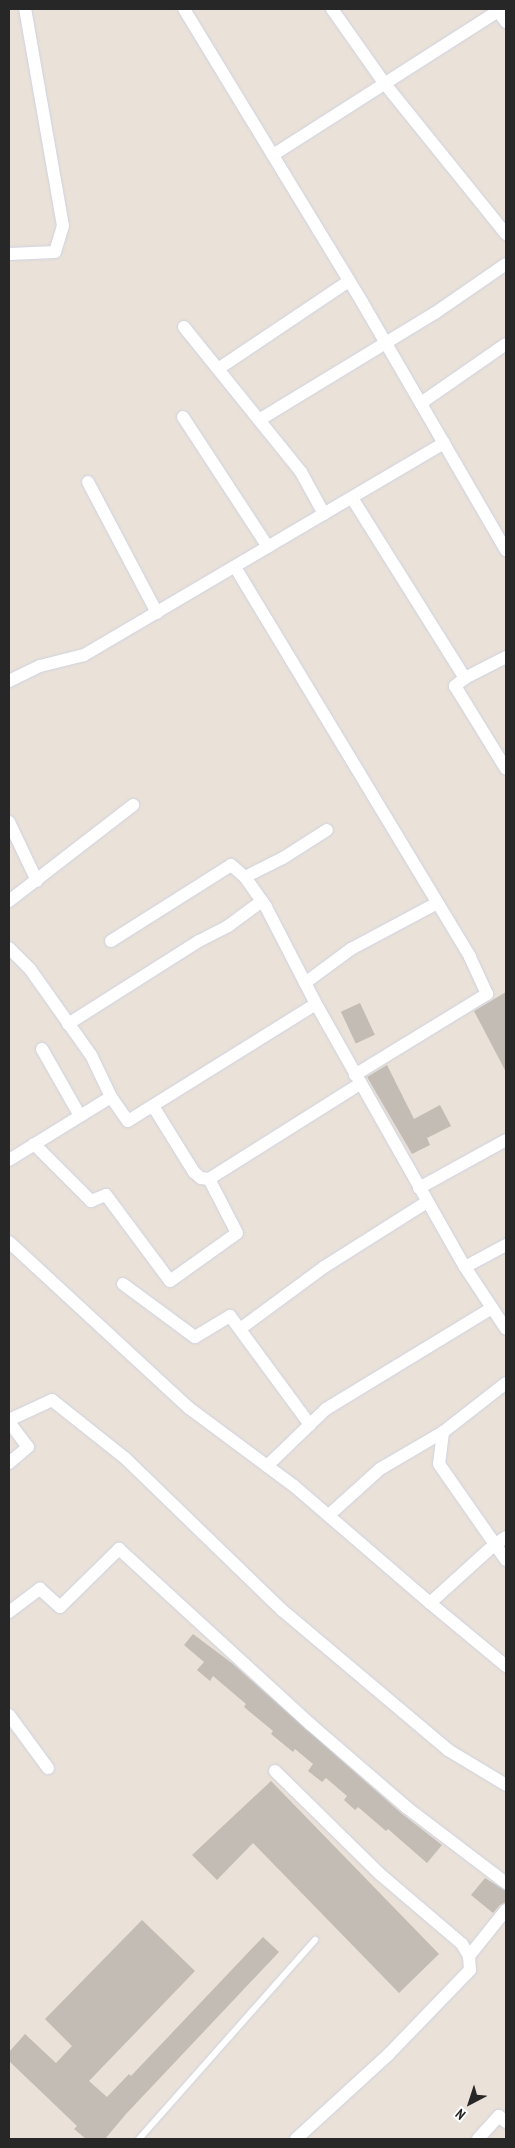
<!DOCTYPE html>
<html>
<head>
<meta charset="utf-8">
<style>
  body { margin:0 }
  #map { position:relative; width:515px; height:2148px; overflow:hidden; background:#eae1d8; font-family:"PT Sans Narrow",sans-serif }
  div>[style] { position:absolute }
  .building>* { inset:0; background:#c2bcb4; transform-origin:0 0 }
  .roads { filter:drop-shadow(0 0 1px #cdd2e1) drop-shadow(0 0 1px #cdd2e1) }
  .lane>* { height:6px; margin:-3px; padding:0 3px; transform-origin:3px; border-radius:3px; background:#fff }
  .street>* { height:12px; margin:-6px; padding:0 6px; transform-origin:6px; border-radius:6px; background:#fff }
  span { translate:-50% -50%; white-space:nowrap; text-align:center; line-height:1.15; -webkit-text-stroke:4.5px #fff; paint-order:stroke }
  .frame { position:absolute; inset:0; border:10px solid #272727; pointer-events:none }
  .north { position:absolute; left:445px; top:2078px; width:50px; height:50px; -webkit-text-stroke:4px #fff; paint-order:stroke; rotate:220deg; font-size:14px; font-weight:700; line-height:20px; text-align:center; color:#272727 }
  .north::after { content:''; display:block; margin:auto; width:18px; height:22px; background:#272727; clip-path:polygon(50% 0,100% 100%,50% 72%,0 100%) }
</style>
</head>
<body>
<div id="map">
  <div class="building">
    <i style="clip-path:polygon(506px 992px,506px 1072px,474px 1011px)"></i>
    <i style="left:360px;top:1003px;width:35px;height:21px;rotate:65deg"></i>
    <i style="clip-path:polygon(387px 1065px,414px 1119px,440px 1105px,451px 1126px,427px 1138px,430px 1145px,412px 1154px,367px 1077px)"></i>
    <i style="clip-path:polygon(193px 1634px,233px 1664px,401px 1813px,442px 1845px,427px 1863px,388px 1829px,386px 1831px,358px 1807px,355px 1810px,344px 1800px,347px 1796px,326px 1778px,322px 1782px,308px 1771px,313px 1764px,295px 1749px,293px 1752px,271px 1734px,273px 1731px,244px 1707px,246px 1704px,213px 1676px,210px 1681px,197px 1670px,204px 1662px,184px 1645px)"></i>
    <i style="clip-path:polygon(271px 1781px,439px 1954px,399px 1993px,253px 1843px,217px 1880px,192px 1855px)"></i>
    <i style="clip-path:polygon(485px 1878px,506px 1891px,506px 1902px,500px 1905px,493px 1913px,471px 1895px)"></i>
    <i style="clip-path:polygon(142px 1920px,195px 1971px,89px 2081px,107px 2097px,129px 2074px,131px 2076px,263px 1937px,279px 1952px,126px 2114px,105px 2139px,86px 2139px,74px 2129px,77px 2126px,9px 2061px,9px 2052px,25px 2034px,56px 2063px,72px 2046px,45px 2019px)"></i>
  </div>
  <div class="roads">
    <div class="lane">
      <i style="left:139px;top:2139px;width:266px;rotate:-48.5deg"></i>
    </div>
    <div class="street">
      <i style="left:184px;top:9px;width:343px;rotate:58.7deg"></i>
      <i style="left:362px;top:302px;width:287px;rotate:59.9deg"></i>
      <i style="left:332px;top:9px;width:92px;rotate:54.8deg"></i>
      <i style="left:385px;top:84px;width:193px;rotate:51.1deg"></i>
      <i style="left:273px;top:155px;width:267px;rotate:-32.6deg"></i>
      <i style="left:498px;top:11px;width:14px;rotate:54deg"></i>
      <i style="left:9px;top:254px;width:46px;rotate:-2.5deg"></i>
      <i style="left:55px;top:252px;width:27px;rotate:-73deg"></i>
      <i style="left:63px;top:226px;width:220px;rotate:-99.9deg"></i>
      <i style="left:184px;top:327px;width:186px;rotate:51.1deg"></i>
      <i style="left:301px;top:472px;width:48px;rotate:61.3deg"></i>
      <i style="left:218px;top:369px;width:158px;rotate:-33.9deg"></i>
      <i style="left:421px;top:403px;width:103px;rotate:-34.8deg"></i>
      <i style="left:183px;top:417px;width:155px;rotate:56.8deg"></i>
      <i style="left:259px;top:420px;width:206px;rotate:-31.3deg"></i>
      <i style="left:435px;top:313px;width:86px;rotate:-34.6deg"></i>
      <i style="left:88px;top:482px;width:148px;rotate:62.2deg"></i>
      <i style="left:352px;top:498px;width:213px;rotate:57.9deg"></i>
      <i style="left:465px;top:678px;width:46px;rotate:-27.1deg"></i>
      <i style="left:235px;top:567px;width:455px;rotate:58.9deg"></i>
      <i style="left:470px;top:957px;width:41px;rotate:65.3deg"></i>
      <i style="left:487px;top:994px;width:155px;rotate:148.5deg"></i>
      <i style="left:465px;top:678px;width:13px;rotate:141deg"></i>
      <i style="left:455px;top:686px;width:97px;rotate:58.4deg"></i>
      <i style="left:9px;top:681px;width:34px;rotate:-26deg"></i>
      <i style="left:40px;top:666px;width:45px;rotate:-14deg"></i>
      <i style="left:84px;top:655px;width:418px;rotate:-30.5deg"></i>
      <i style="left:9px;top:822px;width:65px;rotate:64.6deg"></i>
      <i style="left:245px;top:877px;width:42px;rotate:-26.6deg"></i>
      <i style="left:283px;top:858px;width:52px;rotate:-32.5deg"></i>
      <i style="left:9px;top:901px;width:157px;rotate:-37.7deg"></i>
      <i style="left:111px;top:941px;width:142px;rotate:-32.3deg"></i>
      <i style="left:231px;top:865px;width:18px;rotate:41deg"></i>
      <i style="left:245px;top:877px;width:37px;rotate:55deg"></i>
      <i style="left:266px;top:907px;width:109px;rotate:62.7deg"></i>
      <i style="left:316px;top:1004px;width:302px;rotate:60.5deg"></i>
      <i style="left:465px;top:1267px;width:74px;rotate:56.5deg"></i>
      <i style="left:9px;top:948px;width:30px;rotate:45deg"></i>
      <i style="left:30px;top:969px;width:105px;rotate:54.7deg"></i>
      <i style="left:91px;top:1055px;width:47px;rotate:64.5deg"></i>
      <i style="left:305px;top:983px;width:57px;rotate:-36.5deg"></i>
      <i style="left:351px;top:949px;width:98px;rotate:-28.1deg"></i>
      <i style="left:68px;top:1024px;width:155px;rotate:-32.4deg"></i>
      <i style="left:199px;top:941px;width:33px;rotate:-27deg"></i>
      <i style="left:228px;top:926px;width:42px;rotate:-36.3deg"></i>
      <i style="left:42px;top:1049px;width:77px;rotate:60.4deg"></i>
      <i style="left:153px;top:1106px;width:78px;rotate:58.2deg"></i>
      <i style="left:194px;top:1172px;width:9px;rotate:41deg"></i>
      <i style="left:201px;top:1178px;width:8px;rotate:7deg"></i>
      <i style="left:209px;top:1179px;width:178px;rotate:-32.2deg"></i>
      <i style="left:34px;top:1144px;width:81px;rotate:45deg"></i>
      <i style="left:91px;top:1201px;width:16px;rotate:-22deg"></i>
      <i style="left:106px;top:1195px;width:107px;rotate:53.3deg"></i>
      <i style="left:170px;top:1281px;width:82px;rotate:-35.6deg"></i>
      <i style="left:237px;top:1233px;width:61px;rotate:-117.4deg"></i>
      <i style="left:9px;top:1160px;width:120px;rotate:-31.7deg"></i>
      <i style="left:111px;top:1097px;width:29px;rotate:55deg"></i>
      <i style="left:128px;top:1121px;width:221px;rotate:-31.9deg"></i>
      <i style="left:419px;top:1188px;width:99px;rotate:-28.9deg"></i>
      <i style="left:9px;top:1242px;width:245px;rotate:42.7deg"></i>
      <i style="left:189px;top:1408px;width:131px;rotate:36.6deg"></i>
      <i style="left:294px;top:1486px;width:179px;rotate:40.7deg"></i>
      <i style="left:430px;top:1603px;width:99px;rotate:39.7deg"></i>
      <i style="left:465px;top:1267px;width:47px;rotate:-28.2deg"></i>
      <i style="left:123px;top:1284px;width:89px;rotate:36.4deg"></i>
      <i style="left:195px;top:1337px;width:41px;rotate:-31deg"></i>
      <i style="left:230px;top:1316px;width:135px;rotate:53.7deg"></i>
      <i style="left:240px;top:1329px;width:104px;rotate:-36.4deg"></i>
      <i style="left:324px;top:1267px;width:122px;rotate:-32.3deg"></i>
      <i style="left:506px;top:1383px;width:80px;rotate:142.1deg"></i>
      <i style="left:443px;top:1432px;width:32px;rotate:97deg"></i>
      <i style="left:439px;top:1464px;width:117px;rotate:55.1deg"></i>
      <i style="left:9px;top:1420px;width:47px;rotate:-24.9deg"></i>
      <i style="left:52px;top:1400px;width:93px;rotate:38.5deg"></i>
      <i style="left:125px;top:1458px;width:219px;rotate:44.1deg"></i>
      <i style="left:282px;top:1610px;width:217px;rotate:40.1deg"></i>
      <i style="left:448px;top:1750px;width:68px;rotate:31.1deg"></i>
      <i style="left:9px;top:1422px;width:31px;rotate:53deg"></i>
      <i style="left:28px;top:1447px;width:25px;rotate:140deg"></i>
      <i style="left:267px;top:1466px;width:82px;rotate:-44deg"></i>
      <i style="left:326px;top:1409px;width:194px;rotate:-31.3deg"></i>
      <i style="left:329px;top:1515px;width:69px;rotate:-42deg"></i>
      <i style="left:380px;top:1469px;width:73px;rotate:-30.4deg"></i>
      <i style="left:430px;top:1603px;width:86px;rotate:-42.2deg"></i>
      <i style="left:494px;top:1545px;width:14px;rotate:-34deg"></i>
      <i style="left:9px;top:1612px;width:39px;rotate:-37deg"></i>
      <i style="left:40px;top:1589px;width:27px;rotate:42deg"></i>
      <i style="left:60px;top:1607px;width:83px;rotate:-44.5deg"></i>
      <i style="left:119px;top:1549px;width:259px;rotate:42.5deg"></i>
      <i style="left:310px;top:1724px;width:127px;rotate:40.8deg"></i>
      <i style="left:406px;top:1807px;width:126px;rotate:37.2deg"></i>
      <i style="left:9px;top:1715px;width:66px;rotate:53.7deg"></i>
      <i style="left:275px;top:1771px;width:148px;rotate:44.5deg"></i>
      <i style="left:381px;top:1875px;width:106px;rotate:40.4deg"></i>
      <i style="left:462px;top:1944px;width:14px;rotate:60deg"></i>
      <i style="left:469px;top:1956px;width:14px;rotate:86deg"></i>
      <i style="left:470px;top:1970px;width:117px;rotate:134deg"></i>
      <i style="left:389px;top:2054px;width:126px;rotate:137.6deg"></i>
      <i style="left:469px;top:1956px;width:59px;rotate:-51.2deg"></i>
      <i style="left:478px;top:2139px;width:31px;rotate:-48deg"></i>
      <i style="left:499px;top:2116px;width:9px;rotate:41deg"></i>
    </div>
  </div>
  <div class="frame"></div>
  <div class="north">N</div>
</div>
</body>
</html>
